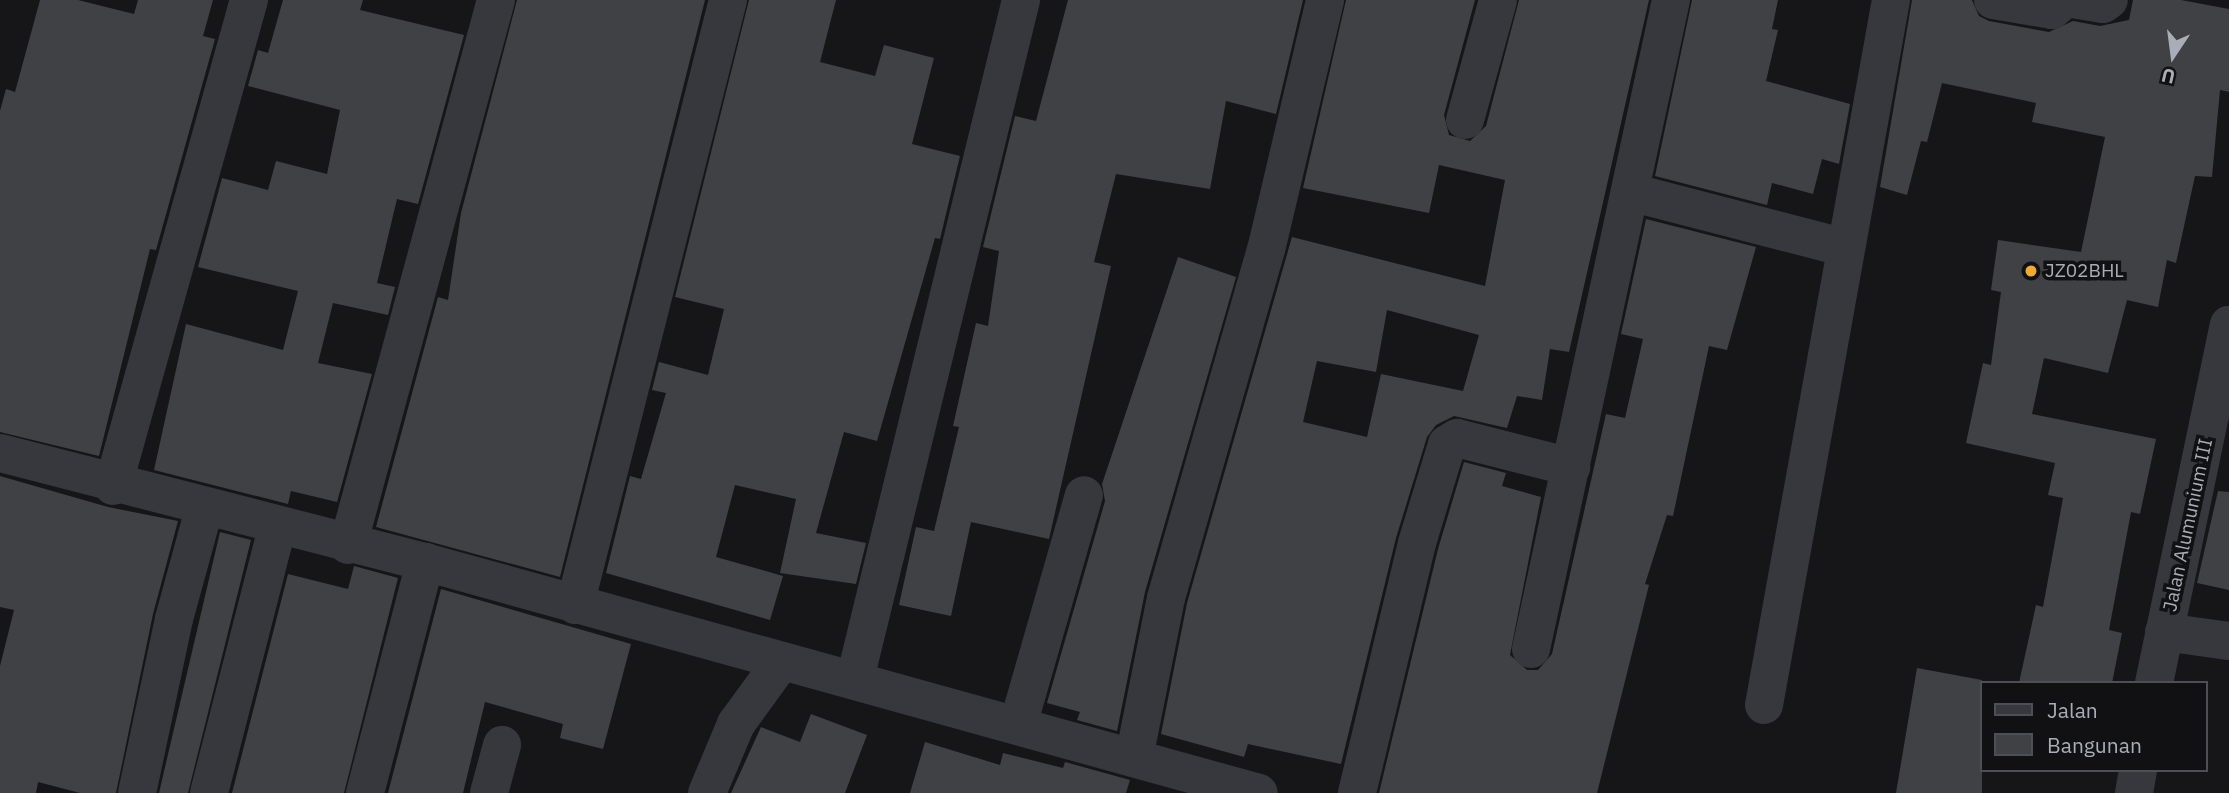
<!DOCTYPE html>
<html>
<head>
<meta charset="utf-8">
<style>
  body { margin:0 }
  #map { position:relative; width:2229px; height:793px; overflow:hidden; background:#161618; font-family:"IBM Plex Sans",sans-serif }
  div>[style] { position:absolute }
  .building>* { inset:0; background:#404145 }
  .minor>* { height:38px; margin:-19px; padding:0 19px; transform-origin:19px; border-radius:19px; background:#37383d }
  .dots>* { width:19px; height:19px; translate:-50% -50%; box-sizing:border-box; border:4px solid #111113; border-radius:50% }
  span { translate:-50% -50%; white-space:nowrap; text-align:center; line-height:1.15; -webkit-text-stroke:7px #111113; paint-order:stroke }
  .poi-label { font-size:19px; color:#a8adb8 }
  .left { translate:0 -50%; text-align:left }
  .street-label { font-size:19px; color:#a8adb8 }
  .legend { position:absolute; left:1980px; top:681px; width:228px; height:91px; box-sizing:border-box; background:#111113; border:2px solid #4d4f55; margin:0; padding:9px 12px; list-style:none; font-size:21px; color:#a8adb8 }
  .legend li { display:flex; align-items:center; gap:14px; height:35px }
  .legend b { width:35px; border:2px solid #4d4f55 }
  .north { position:absolute; left:2138px; top:21px; width:70px; height:70px; -webkit-text-stroke:5px #111113; paint-order:stroke; rotate:193deg; font-size:19px; font-weight:700; line-height:28px; text-align:center; color:#a8adb8 }
  .north::after { content:''; display:block; margin:auto; width:24px; height:32px; background:#a8adb8; clip-path:polygon(50% 0,100% 100%,50% 72%,0 100%) }
</style>
</head>
<body>
<div id="map">
  <div class="building">
    <i style="clip-path:polygon(40px 0,78px 0,134px 14px,138px 0,213px 0,203px 36px,215px 39px,156px 250px,150px 249px,99px 456px,0 432px,0 111px,6px 89px,15px 92px)"></i>
    <i style="clip-path:polygon(283px 0,363px 0,360px 10px,464px 35px,418px 204px,397px 199px,377px 283px,395px 287px,388px 315px,333px 303px,318px 363px,372px 374px,337px 502px,291px 491px,288px 504px,154px 470px,186px 324px,283px 350px,298px 291px,198px 267px,222px 178px,268px 190px,276px 161px,327px 174px,340px 110px,248px 86px,258px 50px,268px 53px)"></i>
    <i style="clip-path:polygon(517px 0,705px 0,560px 577px,376px 527px,438px 297px,448px 300px,461px 213px)"></i>
    <i style="clip-path:polygon(749px 0,836px 0,820px 62px,875px 76px,884px 45px,934px 58px,912px 144px,960px 156px,940px 239px,935px 238px,877px 441px,844px 432px,816px 533px,866px 543px,856px 584px,780px 573px,796px 499px,735px 485px,716px 557px,783px 576px,770px 620px,606px 573px,630px 476px,641px 479px,666px 393px,652px 390px,659px 362px,708px 375px,724px 309px,675px 297px)"></i>
    <i style="clip-path:polygon(1068px 0,1303px 0,1276px 114px,1226px 101px,1210px 189px,1116px 174px,1094px 262px,1111px 266px,1049px 539px,971px 522px,951px 616px,899px 605px,916px 527px,934px 531px,959px 427px,953px 426px,976px 323px,988px 326px,999px 251px,983px 247px,1015px 116px,1036px 121px)"></i>
    <i style="clip-path:polygon(evenodd,1346px 0,1475px 0,1444px 115px,1449px 135px,1470px 141px,1486px 126px,1519px 0,1649px 0,1569px 352px,1550px 349px,1542px 400px,1517px 396px,1507px 428px,1454px 416px,1436px 425px,1427px 437px,1396px 538px,1341px 764px,1248px 744px,1244px 757px,1161px 734px,1187px 603px,1292px 237px,1485px 286px,1505px 180px,1439px 165px,1429px 213px,1303px 188px,1346px 0,1387px 310px,1479px 335px,1463px 391px,1381px 374px,1367px 437px,1303px 422px,1317px 361px,1376px 372px,1387px 310px)"></i>
    <i style="clip-path:polygon(1692px 0,1778px 0,1772px 29px,1778px 30px,1766px 81px,1850px 104px,1839px 164px,1822px 159px,1813px 194px,1772px 183px,1767px 205px,1655px 176px)"></i>
    <i style="clip-path:polygon(1912px 0,1972px 0,1979px 16px,1989px 21px,2049px 32px,2073px 21px,2100px 26px,2129px 20px,2133px 0,2181px 0,2229px 9px,2229px 92px,2220px 90px,2212px 177px,2195px 176px,2176px 263px,2167px 260px,2158px 307px,2127px 300px,2108px 373px,2044px 358px,2032px 414px,2156px 439px,2140px 514px,2131px 512px,2109px 630px,2122px 633px,2112px 683px,2019px 683px,2036px 605px,2043px 607px,2063px 498px,2048px 495px,2055px 463px,1966px 443px,1983px 363px,1991px 365px,2001px 292px,1991px 290px,1998px 240px,2081px 252px,2105px 137px,2032px 122px,2036px 103px,1942px 83px,1927px 142px,1921px 141px,1907px 195px,1880px 187px)"></i>
    <i style="clip-path:polygon(1646px 219px,1756px 247px,1727px 350px,1709px 346px,1673px 516px,1667px 515px,1645px 584px,1649px 585px,1597px 793px,1379px 793px,1438px 549px,1464px 462px,1506px 473px,1502px 486px,1541px 497px,1510px 655px,1527px 670px,1538px 670px,1552px 654px,1606px 414px,1625px 418px,1643px 339px,1621px 334px)"></i>
    <i style="clip-path:polygon(1178px 257px,1236px 277px,1145px 592px,1117px 731px,1077px 720px,1080px 712px,1047px 703px,1105px 501px,1102px 484px)"></i>
    <i style="clip-path:polygon(0 476px,108px 507px,178px 521px,153px 614px,116px 793px,80px 793px,38px 782px,36px 793px,0 793px,0 666px,14px 610px,0 607px)"></i>
    <i style="clip-path:polygon(2218px 491px,2229px 492px,2229px 590px,2197px 583px)"></i>
    <i style="clip-path:polygon(220px 532px,251px 540px,188px 793px,159px 793px)"></i>
    <i style="clip-path:polygon(354px 566px,398px 578px,344px 793px,232px 793px,288px 574px,348px 589px)"></i>
    <i style="clip-path:polygon(441px 589px,631px 644px,603px 749px,560px 738px,563px 724px,485px 702px,463px 793px,388px 793px)"></i>
    <i style="clip-path:polygon(1917px 668px,1982px 680px,1982px 793px,1896px 793px)"></i>
    <i style="clip-path:polygon(811px 714px,867px 735px,845px 793px,731px 793px,761px 727px,800px 742px)"></i>
    <i style="clip-path:polygon(925px 742px,1000px 765px,1003px 753px,1063px 768px,1065px 762px,1130px 780px,1126px 793px,910px 793px)"></i>
  </div>
  <div class="minor">
    <i style="left:1993px;top:0;width:60px;rotate:9.6deg"></i>
    <i style="left:2052px;top:10px;width:16px;rotate:-40deg"></i>
    <i style="left:2078px;top:0;width:25px;rotate:9deg"></i>
    <i style="left:2103px;top:4px;width:7px;rotate:-34deg"></i>
    <i style="left:1465px;top:120px;width:124px;rotate:-74.6deg"></i>
    <i style="left:1630px;top:192px;width:220px;rotate:14.5deg"></i>
    <i style="left:0;top:453px;width:439px;rotate:14.4deg"></i>
    <i style="left:425px;top:562px;width:865px;rotate:15.48deg"></i>
    <i style="left:113px;top:486px;width:505px;rotate:-74.37deg"></i>
    <i style="left:348px;top:545px;width:565px;rotate:-74.81deg"></i>
    <i style="left:575px;top:605px;width:624px;rotate:-75.81deg"></i>
    <i style="left:2164px;top:632px;width:66px;rotate:7.9deg"></i>
    <i style="left:1531px;top:649px;width:664px;rotate:-77.83deg"></i>
    <i style="left:855px;top:679px;width:699px;rotate:-76.26deg"></i>
    <i style="left:2154px;top:683px;width:366px;rotate:-78.2deg"></i>
    <i style="left:1764px;top:705px;width:716px;rotate:-79.79deg"></i>
    <i style="left:1018px;top:725px;width:239px;rotate:-74deg"></i>
    <i style="left:1134px;top:758px;width:163px;rotate:-78.7deg"></i>
    <i style="left:1166px;top:598px;width:362px;rotate:-74deg"></i>
    <i style="left:1266px;top:250px;width:257px;rotate:-76.7deg"></i>
    <i style="left:137px;top:793px;width:178px;rotate:-78deg"></i>
    <i style="left:174px;top:619px;width:114px;rotate:-74.7deg"></i>
    <i style="left:209px;top:793px;width:274px;rotate:-75.6deg"></i>
    <i style="left:365px;top:793px;width:239px;rotate:-75.4deg"></i>
    <i style="left:489px;top:793px;width:50px;rotate:-74.8deg"></i>
    <i style="left:707px;top:793px;width:75px;rotate:-67.2deg"></i>
    <i style="left:736px;top:724px;width:77px;rotate:-54deg"></i>
    <i style="left:1357px;top:793px;width:257px;rotate:-76.5deg"></i>
    <i style="left:1417px;top:543px;width:103px;rotate:-73.1deg"></i>
    <i style="left:1447px;top:444px;width:12px;rotate:-31deg"></i>
    <i style="left:1457px;top:438px;width:118px;rotate:14.3deg"></i>
    <i style="left:2134px;top:793px;width:23px;rotate:-80deg"></i>
  </div>
  <div class="dots">
    <i style="left:2031px;top:271px;background:#efa937"></i>
  </div>
  <div class="poi-label">
    <span class="left" style="left:2045px;top:271px">JZ02BHL</span>
  </div>
  <div class="street-label">
    <span style="left:2188px;top:525px;rotate:-78deg">Jalan Alumunium III</span>
  </div>
  <ul class="legend">
  <li><b style="height:9px;background:#37383d"></b>Jalan</li>
  <li><b style="height:19px;background:#404145"></b>Bangunan</li>
  </ul>
  <div class="north">U</div>
</div>
</body>
</html>
